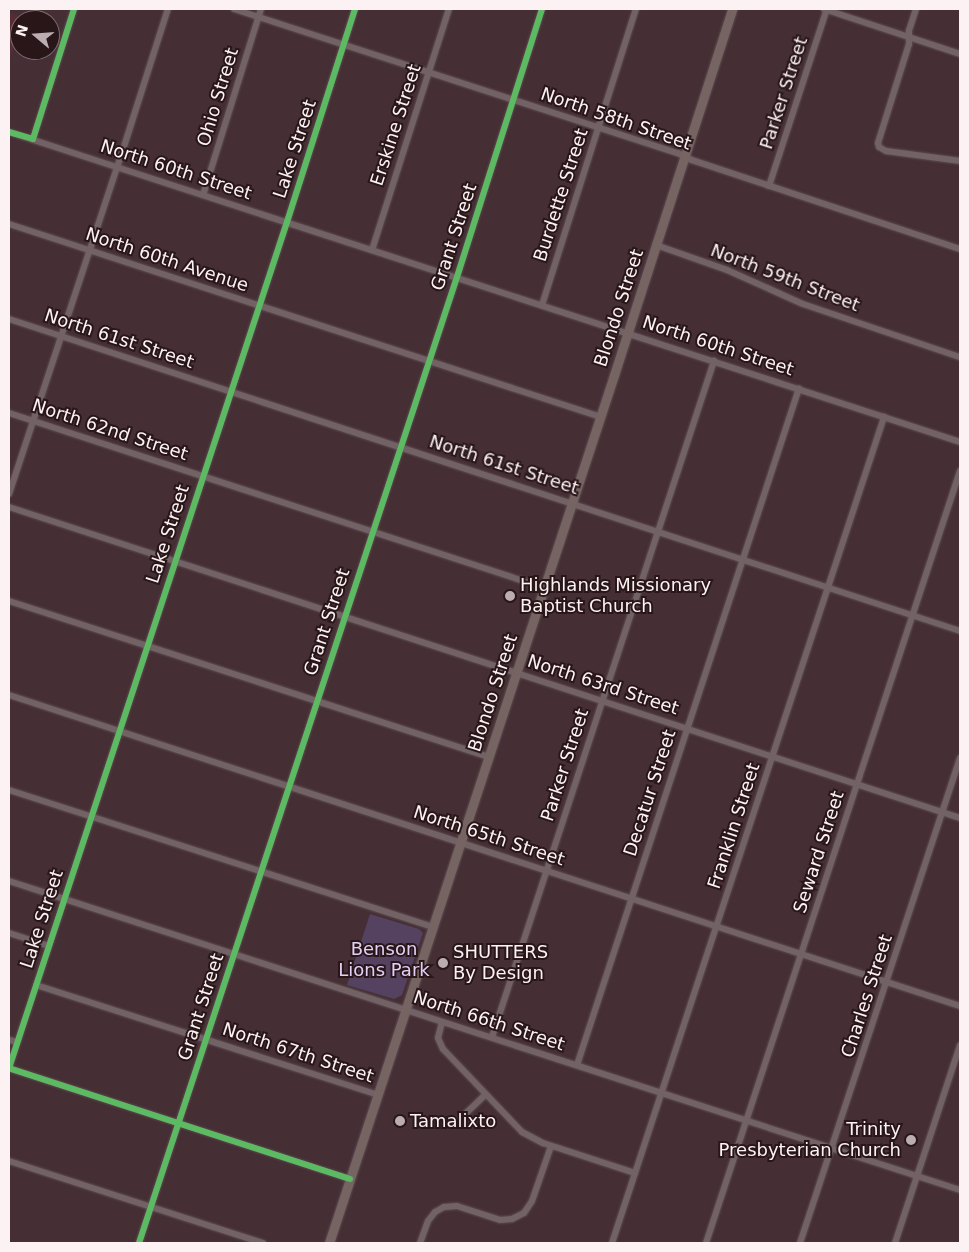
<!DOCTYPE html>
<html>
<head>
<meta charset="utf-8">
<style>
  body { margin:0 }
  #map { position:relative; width:969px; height:1252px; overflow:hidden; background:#452f34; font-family:"DejaVu Sans",sans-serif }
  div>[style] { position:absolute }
  .built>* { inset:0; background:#572c35 }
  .green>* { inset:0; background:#554261 }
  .roads { filter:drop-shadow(0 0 1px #5c4c50) drop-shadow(0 0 1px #5c4c50) }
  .minor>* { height:6px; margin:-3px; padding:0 3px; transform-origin:3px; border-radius:3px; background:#726265 }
  .major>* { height:9px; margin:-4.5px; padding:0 4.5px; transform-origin:4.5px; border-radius:4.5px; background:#756462 }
  .cycleway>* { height:6px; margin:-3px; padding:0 3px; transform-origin:3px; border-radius:3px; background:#5cba63 }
  .dots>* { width:14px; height:14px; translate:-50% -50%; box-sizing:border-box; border:2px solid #281619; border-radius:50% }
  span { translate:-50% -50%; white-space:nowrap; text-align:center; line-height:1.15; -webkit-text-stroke:4px #281619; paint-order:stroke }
  .street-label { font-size:18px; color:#fcf1f3 }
  .poi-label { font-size:18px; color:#fcf1f3 }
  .left { translate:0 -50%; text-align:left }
  .right { translate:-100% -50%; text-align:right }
  .park-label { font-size:18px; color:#e1d0f4 }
  .frame { position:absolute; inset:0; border:10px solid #fcf1f3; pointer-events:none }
  .north { position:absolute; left:10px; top:10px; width:50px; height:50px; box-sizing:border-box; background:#281619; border:1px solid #7d6e70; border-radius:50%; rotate:288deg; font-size:14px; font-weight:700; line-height:20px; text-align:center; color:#fcf1f3 }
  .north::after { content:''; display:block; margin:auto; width:18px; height:22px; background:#bcadb0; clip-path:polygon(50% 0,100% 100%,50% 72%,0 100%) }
</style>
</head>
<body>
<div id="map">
  <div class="built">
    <i style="clip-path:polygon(9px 13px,23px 17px,20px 20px,20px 27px,9px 62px)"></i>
  </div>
  <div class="green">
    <i style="clip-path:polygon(370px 914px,419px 929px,423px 933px,402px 995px,394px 999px,347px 985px)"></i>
  </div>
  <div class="roads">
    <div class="minor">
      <i style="left:234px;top:9px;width:467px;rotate:18deg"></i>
      <i style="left:678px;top:153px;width:16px;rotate:27deg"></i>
      <i style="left:692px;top:160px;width:282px;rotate:18.4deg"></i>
      <i style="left:824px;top:9px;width:143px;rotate:18.3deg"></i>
      <i style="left:916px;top:9px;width:22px;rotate:108deg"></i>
      <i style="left:909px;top:30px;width:14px;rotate:90deg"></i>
      <i style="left:909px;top:44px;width:104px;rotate:107.4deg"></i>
      <i style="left:878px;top:143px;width:4px;rotate:76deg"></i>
      <i style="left:879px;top:147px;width:8px;rotate:30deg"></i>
      <i style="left:886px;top:151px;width:75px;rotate:7.7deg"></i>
      <i style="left:9px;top:132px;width:1000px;rotate:18.05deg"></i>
      <i style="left:33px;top:139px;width:136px;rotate:-72.5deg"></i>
      <i style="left:769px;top:186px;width:186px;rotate:-71.9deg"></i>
      <i style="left:203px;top:195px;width:195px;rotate:-72.7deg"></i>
      <i style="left:9px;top:224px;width:623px;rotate:18.06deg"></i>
      <i style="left:656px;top:245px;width:75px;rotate:19.4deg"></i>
      <i style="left:727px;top:270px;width:83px;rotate:24.1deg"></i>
      <i style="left:803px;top:304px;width:166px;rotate:18.7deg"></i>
      <i style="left:372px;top:250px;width:253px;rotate:-72.3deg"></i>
      <i style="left:542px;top:305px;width:311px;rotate:-72.4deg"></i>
      <i style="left:9px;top:319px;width:1001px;rotate:18.16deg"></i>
      <i style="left:9px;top:413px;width:564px;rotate:18.08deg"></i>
      <i style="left:9px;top:494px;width:353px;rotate:-71.7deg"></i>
      <i style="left:120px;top:159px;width:157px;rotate:-72.3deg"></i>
      <i style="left:9px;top:507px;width:1001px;rotate:18.11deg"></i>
      <i style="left:9px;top:601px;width:505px;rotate:18deg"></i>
      <i style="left:9px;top:695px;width:1001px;rotate:18.11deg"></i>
      <i style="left:9px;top:790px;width:446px;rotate:17.9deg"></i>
      <i style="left:9px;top:881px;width:1000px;rotate:18deg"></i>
      <i style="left:9px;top:933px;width:42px;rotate:18deg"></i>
      <i style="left:36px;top:985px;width:359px;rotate:17.8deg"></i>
      <i style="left:442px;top:1022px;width:16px;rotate:104deg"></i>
      <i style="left:438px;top:1038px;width:12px;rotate:66deg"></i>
      <i style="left:443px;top:1049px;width:115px;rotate:46.4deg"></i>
      <i style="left:522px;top:1132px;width:24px;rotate:28deg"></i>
      <i style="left:543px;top:1143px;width:97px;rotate:18.1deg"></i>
      <i style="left:492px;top:1037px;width:712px;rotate:-71.82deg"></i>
      <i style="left:9px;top:1040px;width:8px;rotate:14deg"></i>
      <i style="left:577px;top:1065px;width:712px;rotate:-71.84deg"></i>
      <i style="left:459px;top:1120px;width:36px;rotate:-44deg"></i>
      <i style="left:9px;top:1161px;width:267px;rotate:17.9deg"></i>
      <i style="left:350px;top:1179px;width:359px;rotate:-162deg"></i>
      <i style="left:9px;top:1068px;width:891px;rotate:-71.81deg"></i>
      <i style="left:287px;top:222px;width:224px;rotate:-72.3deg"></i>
      <i style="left:139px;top:1243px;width:1017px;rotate:-71.78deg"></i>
      <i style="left:457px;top:277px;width:281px;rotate:-72.4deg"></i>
      <i style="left:420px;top:1243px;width:23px;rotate:-70deg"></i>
      <i style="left:428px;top:1221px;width:11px;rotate:-52deg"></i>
      <i style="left:435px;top:1212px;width:10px;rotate:-29deg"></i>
      <i style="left:444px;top:1207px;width:13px;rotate:-4deg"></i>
      <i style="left:457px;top:1206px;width:45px;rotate:18deg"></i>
      <i style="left:500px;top:1220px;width:12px;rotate:-5deg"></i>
      <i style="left:512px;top:1219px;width:13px;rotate:-27deg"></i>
      <i style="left:524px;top:1213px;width:14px;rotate:-56deg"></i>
      <i style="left:532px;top:1201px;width:58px;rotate:-70.9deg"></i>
      <i style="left:612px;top:1243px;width:870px;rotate:-71.77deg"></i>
      <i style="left:706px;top:1243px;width:813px;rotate:-71.79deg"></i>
      <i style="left:800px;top:1243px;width:511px;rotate:-71.74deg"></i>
      <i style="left:895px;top:1243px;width:208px;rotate:-71.8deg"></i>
    </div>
    <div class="major">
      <i style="left:329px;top:1243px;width:914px;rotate:-71.82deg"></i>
      <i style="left:614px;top:375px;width:385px;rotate:-72.1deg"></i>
    </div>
  </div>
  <div class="cycleway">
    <i style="left:9px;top:132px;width:25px;rotate:16deg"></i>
    <i style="left:33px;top:139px;width:136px;rotate:-72.5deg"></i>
    <i style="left:350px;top:1179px;width:359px;rotate:-162deg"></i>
    <i style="left:9px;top:1068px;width:891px;rotate:-71.81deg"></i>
    <i style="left:287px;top:222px;width:224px;rotate:-72.3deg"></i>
    <i style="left:139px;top:1243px;width:1017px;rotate:-71.78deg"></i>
    <i style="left:457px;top:277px;width:281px;rotate:-72.4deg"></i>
  </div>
  <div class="dots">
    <i style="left:510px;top:596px;background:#bcadb0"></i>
    <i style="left:443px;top:963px;background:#bcadb0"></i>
    <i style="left:400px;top:1121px;background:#bcadb0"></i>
    <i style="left:911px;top:1140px;background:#bcadb0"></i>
  </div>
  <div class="street-label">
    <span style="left:784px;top:93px;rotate:-72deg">Parker Street</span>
    <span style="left:218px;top:97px;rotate:-73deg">Ohio Street</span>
    <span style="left:616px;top:119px;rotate:19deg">North 58th Street</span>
    <span style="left:396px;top:125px;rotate:-72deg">Erskine Street</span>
    <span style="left:295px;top:149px;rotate:-72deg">Lake Street</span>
    <span style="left:176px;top:170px;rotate:18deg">North 60th Street</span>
    <span style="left:561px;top:195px;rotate:-72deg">Burdette Street</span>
    <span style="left:454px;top:237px;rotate:-72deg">Grant Street</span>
    <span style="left:167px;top:260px;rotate:18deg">North 60th Avenue</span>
    <span style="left:785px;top:278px;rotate:21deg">North 59th Street</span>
    <span style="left:619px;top:308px;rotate:-72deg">Blondo Street</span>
    <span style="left:119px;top:339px;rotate:18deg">North 61st Street</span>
    <span style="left:718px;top:346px;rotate:18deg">North 60th Street</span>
    <span style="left:110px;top:430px;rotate:18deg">North 62nd Street</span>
    <span style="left:504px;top:465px;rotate:18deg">North 61st Street</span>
    <span style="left:168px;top:534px;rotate:-72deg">Lake Street</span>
    <span style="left:327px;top:622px;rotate:-72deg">Grant Street</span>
    <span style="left:603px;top:685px;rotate:18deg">North 63rd Street</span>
    <span style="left:493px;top:693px;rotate:-72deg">Blondo Street</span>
    <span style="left:565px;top:765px;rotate:-72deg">Parker Street</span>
    <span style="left:650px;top:793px;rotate:-72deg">Decatur Street</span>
    <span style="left:734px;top:826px;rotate:-72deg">Franklin Street</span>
    <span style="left:489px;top:836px;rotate:18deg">North 65th Street</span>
    <span style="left:819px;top:852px;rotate:-72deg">Seward Street</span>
    <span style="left:42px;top:919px;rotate:-72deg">Lake Street</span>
    <span style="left:867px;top:996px;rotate:-72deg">Charles Street</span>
    <span style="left:201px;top:1007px;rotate:-72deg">Grant Street</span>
    <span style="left:489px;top:1021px;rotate:18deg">North 66th Street</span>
    <span style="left:298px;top:1053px;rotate:18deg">North 67th Street</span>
  </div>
  <div class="poi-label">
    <span class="left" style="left:520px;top:596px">Highlands Missionary<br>Baptist Church</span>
    <span class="left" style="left:453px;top:963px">SHUTTERS<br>By Design</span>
    <span class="left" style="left:410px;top:1121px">Tamalixto</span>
    <span class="right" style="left:901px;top:1140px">Trinity<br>Presbyterian Church</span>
  </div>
  <div class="park-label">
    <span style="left:384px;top:960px">Benson<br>Lions Park</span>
  </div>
  <div class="frame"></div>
  <div class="north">N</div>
</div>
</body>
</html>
